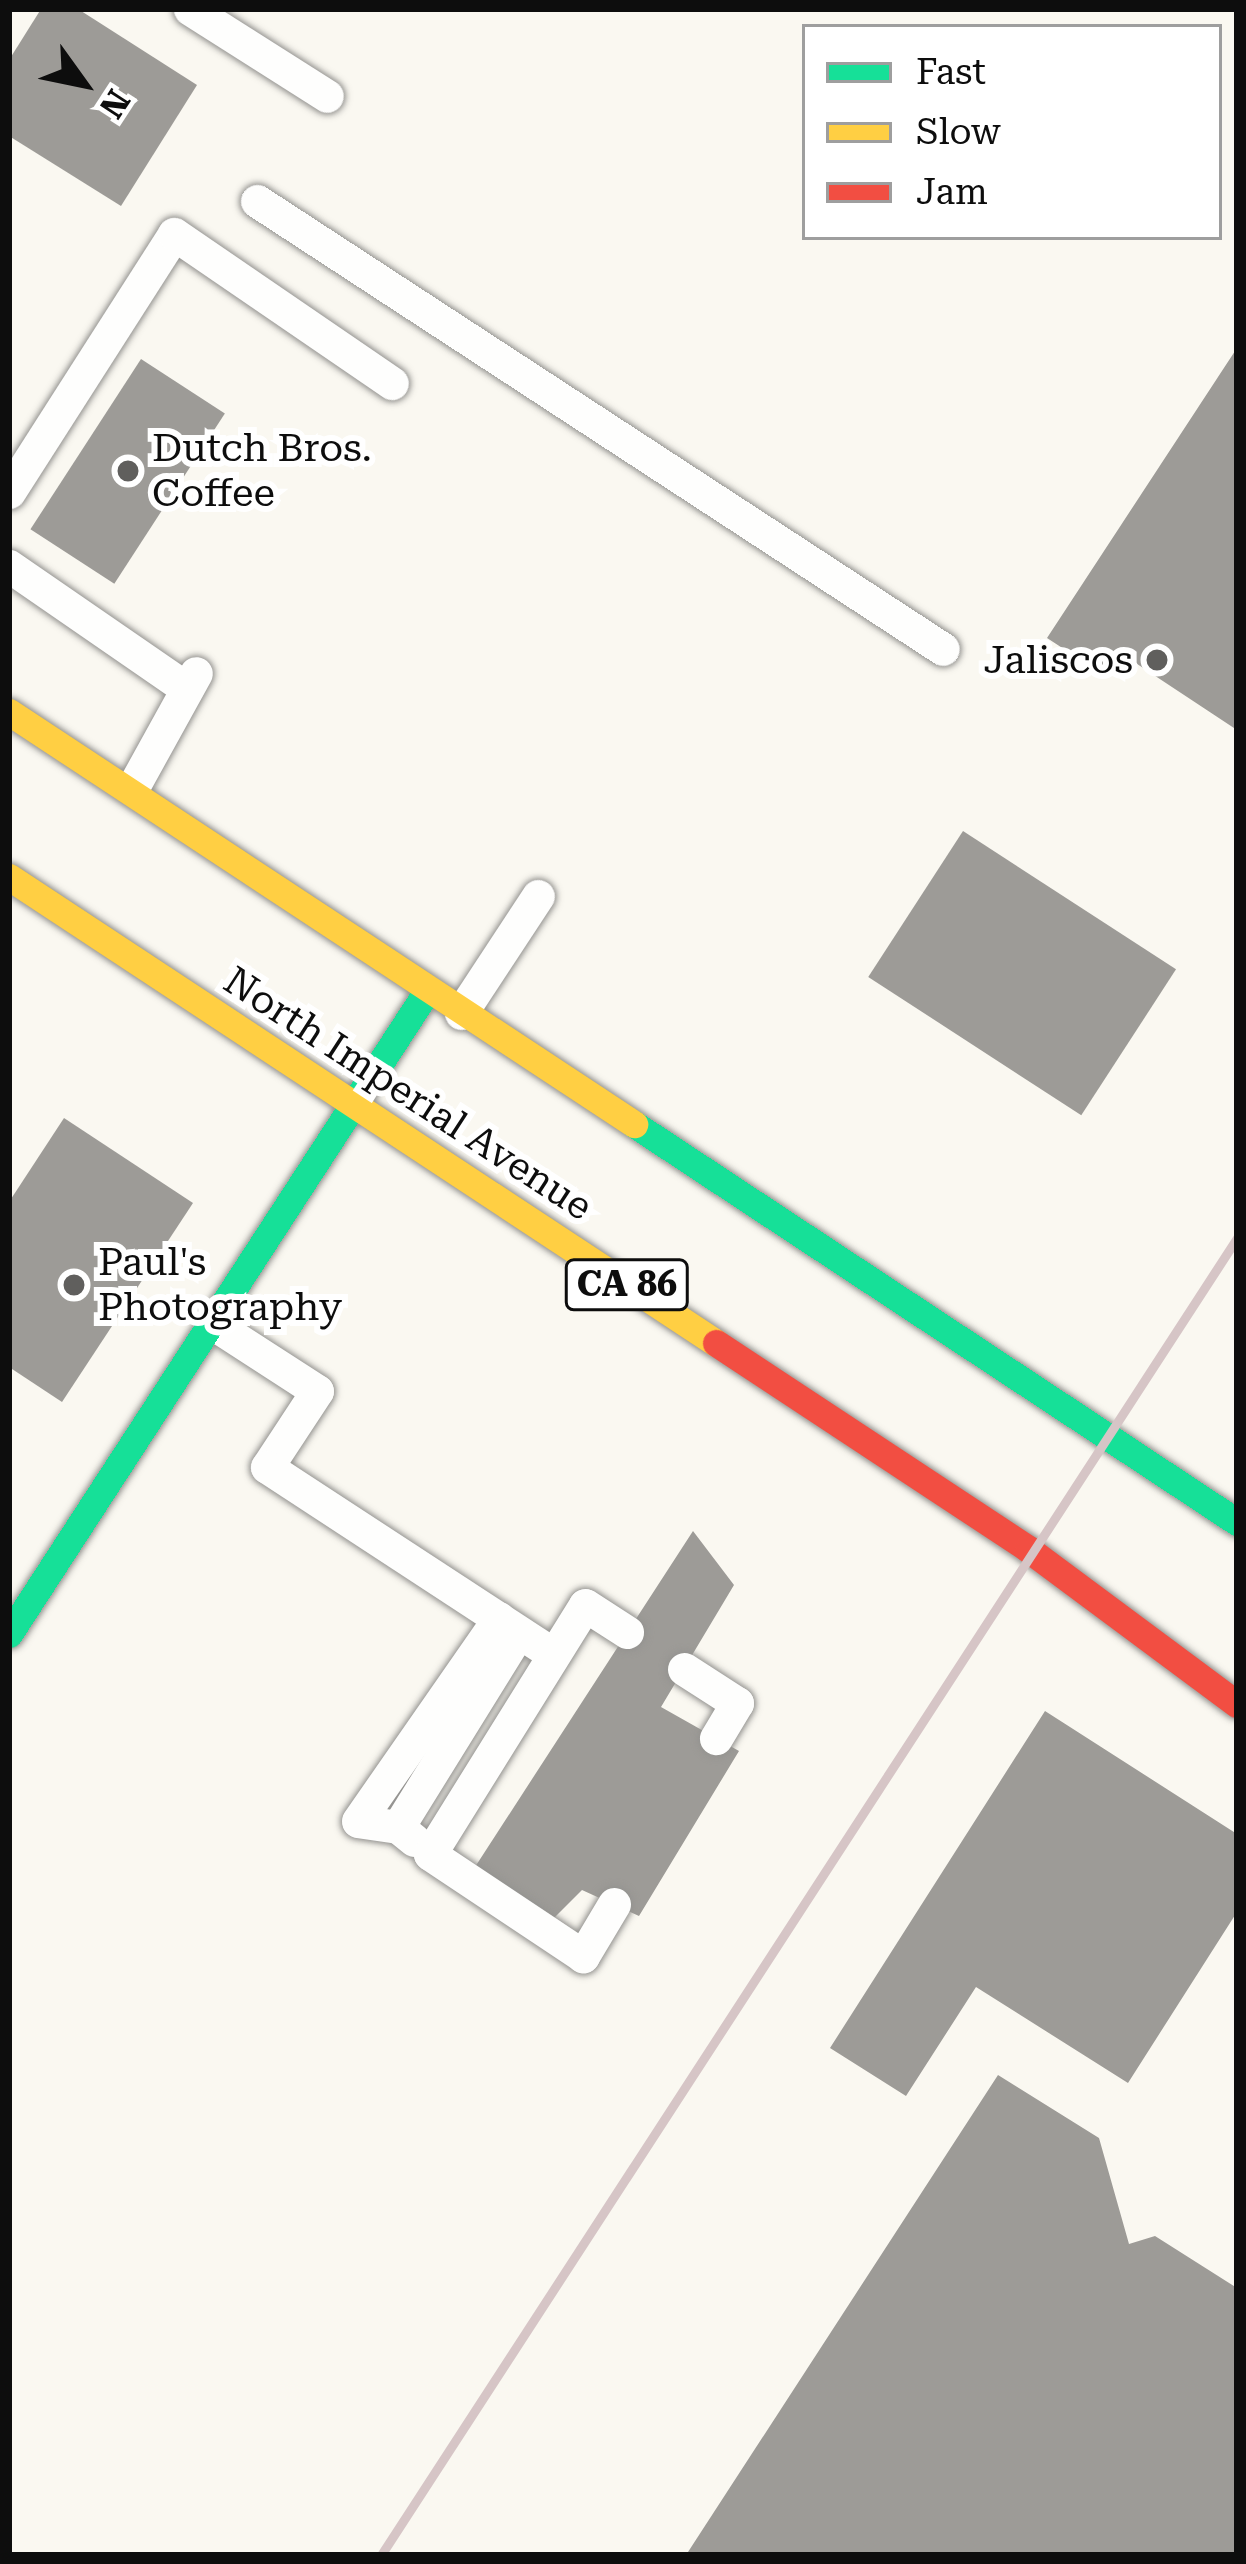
<!DOCTYPE html>
<html>
<head>
<meta charset="utf-8">
<style>
  body { margin:0 }
  #map { position:relative; width:1246px; height:2564px; overflow:hidden; background:#faf8f1; font-family:"Roboto Serif",serif }
  div>[style] { position:absolute }
  .building>* { inset:0; background:#9d9b97; transform-origin:0 0 }
  .roads { filter:drop-shadow(0 0 3px #949390) drop-shadow(0 0 3px #949390) }
  .lane>* { height:33px; margin:-16.5px; padding:0 16.5px; transform-origin:16.5px; border-radius:16.5px; background:#fefefd }
  .fast>* { height:27px; margin:-13.5px; padding:0 13.5px; transform-origin:13.5px; border-radius:13.5px; background:#16e098 }
  .slow>* { height:27px; margin:-13.5px; padding:0 13.5px; transform-origin:13.5px; border-radius:13.5px; background:#ffcf43 }
  .jam>* { height:27px; margin:-13.5px; padding:0 13.5px; transform-origin:13.5px; border-radius:13.5px; background:#f24e42 }
  .rail>* { height:9px; margin:-4.5px; padding:0 4.5px; transform-origin:4.5px; border-radius:4.5px; background:#d6c5c6 }
  .dots>* { width:33px; height:33px; translate:-50% -50%; box-sizing:border-box; border:6px solid #fff; border-radius:50% }
  span { translate:-50% -50%; white-space:nowrap; text-align:center; line-height:1.15; -webkit-text-stroke:12px #fff; paint-order:stroke }
  .shield-label span { padding:3px 9px; background:#fff; border:3px solid; border-radius:9px; -webkit-text-stroke-width:0 }
  .shield-label { font-size:36px; color:#0d0d0d; font-weight:700 }
  .poi-label { font-size:39px; color:#0d0d0d }
  .left { translate:0 -50%; text-align:left }
  .right { translate:-100% -50%; text-align:right }
  .street-label { font-size:39px; color:#0d0d0d }
  .frame { position:absolute; inset:0; border:12px solid #0d0d0d; pointer-events:none }
  .legend { position:absolute; left:802px; top:24px; width:420px; height:216px; box-sizing:border-box; background:#fff; border:3px solid #9e9e9e; margin:0; padding:15px 21px; list-style:none; font-size:36px; color:#0d0d0d }
  .legend li { display:flex; align-items:center; gap:24px; height:60px }
  .legend b { width:60px; border:3px solid #9e9e9e }
  .north { position:absolute; left:24px; top:24px; width:120px; height:120px; -webkit-text-stroke:9px #fff; paint-order:stroke; rotate:123deg; font-size:33px; font-weight:700; line-height:48px; text-align:center; color:#0d0d0d }
  .north::after { content:''; display:block; margin:auto; width:42px; height:54px; background:#0d0d0d; clip-path:polygon(50% 0,100% 100%,50% 72%,0 100%) }
</style>
</head>
<body>
<div id="map">
  <div class="building">
    <i style="clip-path:polygon(41px 9px,78px 9px,197px 85px,121px 206px,9px 136px,9px 60px)"></i>
    <i style="clip-path:polygon(1237px 348px,1237px 730px,1122px 654px,1107px 677px,1047px 638px)"></i>
    <i style="left:141px;top:359px;width:100px;height:203px;rotate:33deg"></i>
    <i style="left:963px;top:831px;width:254px;height:174px;rotate:33deg"></i>
    <i style="clip-path:polygon(64px 1118px,193px 1203px,62px 1402px,9px 1367px,9px 1202px)"></i>
    <i style="clip-path:polygon(693px 1531px,734px 1585px,661px 1707px,739px 1751px,639px 1916px,582px 1890px,554px 1918px,475px 1867px)"></i>
    <i style="clip-path:polygon(1045px 1711px,1237px 1834px,1237px 1912px,1128px 2083px,976px 1987px,906px 2096px,830px 2048px)"></i>
    <i style="clip-path:polygon(998px 2075px,1099px 2138px,1129px 2244px,1155px 2236px,1237px 2288px,1237px 2555px,688px 2552px)"></i>
  </div>
  <div class="roads">
    <div class="lane">
      <i style="left:190px;top:9px;width:162px;rotate:32.4deg"></i>
      <i style="left:257px;top:201px;width:819px;rotate:33.15deg"></i>
      <i style="left:9px;top:492px;width:306px;rotate:-57.4deg"></i>
      <i style="left:174px;top:234px;width:264px;rotate:34.4deg"></i>
      <i style="left:9px;top:566px;width:216px;rotate:34.6deg"></i>
      <i style="left:133px;top:787px;width:130px;rotate:-61.1deg"></i>
      <i style="left:461px;top:1013px;width:140px;rotate:-56.7deg"></i>
      <i style="left:212px;top:1323px;width:125px;rotate:32.9deg"></i>
      <i style="left:317px;top:1391px;width:91px;rotate:123.3deg"></i>
      <i style="left:267px;top:1467px;width:339px;rotate:33.2deg"></i>
      <i style="left:684px;top:1669px;width:63px;rotate:32.7deg"></i>
      <i style="left:737px;top:1703px;width:41px;rotate:121deg"></i>
      <i style="left:398px;top:1827px;width:40px;rotate:-171.5deg"></i>
      <i style="left:358px;top:1821px;width:247px;rotate:-55.2deg"></i>
      <i style="left:414px;top:1840px;width:21px;rotate:-141deg"></i>
      <i style="left:398px;top:1827px;width:229px;rotate:-58.2deg"></i>
      <i style="left:614px;top:1904px;width:61px;rotate:120.8deg"></i>
      <i style="left:583px;top:1956px;width:184px;rotate:-146.3deg"></i>
      <i style="left:430px;top:1854px;width:293px;rotate:-58.1deg"></i>
      <i style="left:585px;top:1605px;width:50px;rotate:32.7deg"></i>
    </div>
    <div class="fast">
      <i style="left:634px;top:1124px;width:723px;rotate:33.43deg"></i>
      <i style="left:9px;top:1634px;width:767px;rotate:-56.97deg"></i>
    </div>
    <div class="slow">
      <i style="left:9px;top:712px;width:749px;rotate:33.39deg"></i>
      <i style="left:9px;top:877px;width:847px;rotate:33.39deg"></i>
    </div>
    <div class="jam">
      <i style="left:716px;top:1343px;width:374px;rotate:33.4deg"></i>
      <i style="left:1028px;top:1549px;width:260px;rotate:36.6deg"></i>
    </div>
  </div>
  <div class="rail">
    <i style="left:381px;top:2555px;width:1571px;rotate:-56.98deg"></i>
  </div>
  <div class="dots">
    <i style="left:128px;top:471px;background:#605f5d"></i>
    <i style="left:1157px;top:660px;background:#605f5d"></i>
    <i style="left:74px;top:1285px;background:#605f5d"></i>
  </div>
  <div class="shield-label">
    <span style="left:627px;top:1285px">CA 86</span>
  </div>
  <div class="poi-label">
    <span class="left" style="left:152px;top:471px">Dutch Bros.<br>Coffee</span>
    <span class="right" style="left:1133px;top:660px">Jaliscos</span>
    <span class="left" style="left:98px;top:1285px">Paul's<br>Photography</span>
  </div>
  <div class="street-label">
    <span style="left:408px;top:1094px;rotate:33deg">North Imperial Avenue</span>
  </div>
  <div class="frame"></div>
  <ul class="legend">
  <li><b style="height:15px;background:#16e098"></b>Fast</li>
  <li><b style="height:15px;background:#ffcf43"></b>Slow</li>
  <li><b style="height:15px;background:#f24e42"></b>Jam</li>
  </ul>
  <div class="north">N</div>
</div>
</body>
</html>
